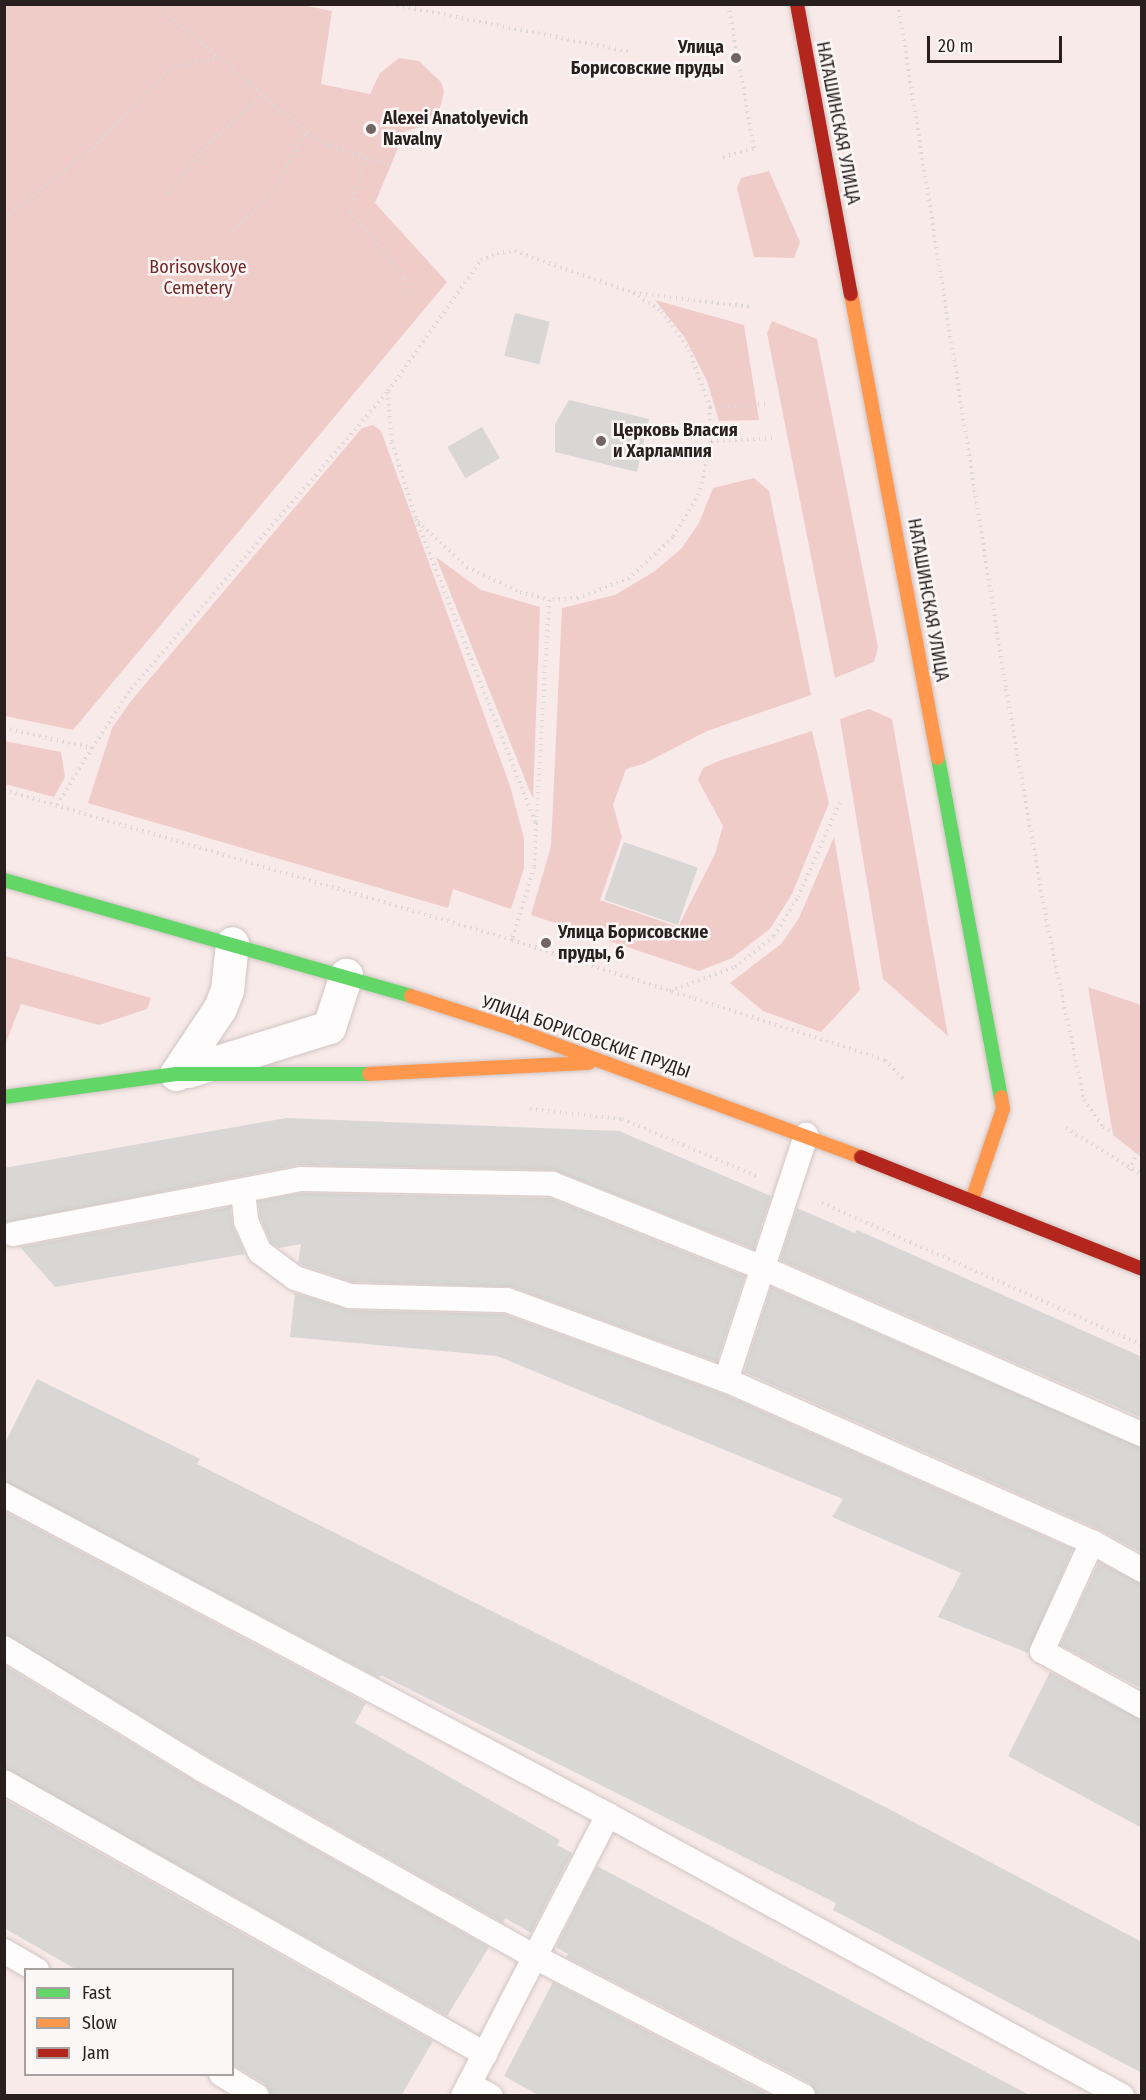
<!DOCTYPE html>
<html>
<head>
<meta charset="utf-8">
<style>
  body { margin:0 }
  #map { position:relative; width:1146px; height:2100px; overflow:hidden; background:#f8eae8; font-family:"Fira Sans Condensed",sans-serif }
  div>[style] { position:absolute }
  .green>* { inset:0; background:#f0ccc9 }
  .building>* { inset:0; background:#d8d7d6; transform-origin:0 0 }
  .path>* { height:4px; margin-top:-2px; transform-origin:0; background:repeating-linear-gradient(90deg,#dcd8d8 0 1.5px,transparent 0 6px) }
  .roads { filter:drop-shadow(0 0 2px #d0c5c4) drop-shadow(0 0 2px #d0c5c4) }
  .lane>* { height:24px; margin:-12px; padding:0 12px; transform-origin:12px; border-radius:12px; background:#fefcfc }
  .street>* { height:33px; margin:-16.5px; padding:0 16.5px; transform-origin:16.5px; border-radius:16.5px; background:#fefcfc }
  .fast>* { height:14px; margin:-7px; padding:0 7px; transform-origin:7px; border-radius:7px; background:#63d668 }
  .slow>* { height:14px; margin:-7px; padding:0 7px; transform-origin:7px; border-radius:7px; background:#ff974d }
  .jam>* { height:14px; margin:-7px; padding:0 7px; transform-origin:7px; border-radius:7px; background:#b3261e }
  .dots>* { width:16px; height:16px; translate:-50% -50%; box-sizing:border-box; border:3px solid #fcf7f7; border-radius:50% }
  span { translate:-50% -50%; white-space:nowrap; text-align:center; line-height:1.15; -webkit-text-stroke:5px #fcf7f7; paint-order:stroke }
  .poi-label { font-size:18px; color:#281f1e; font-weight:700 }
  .right { translate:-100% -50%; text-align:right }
  .left { translate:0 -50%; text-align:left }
  .street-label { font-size:18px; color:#281f1e }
  .park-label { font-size:18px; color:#742827 }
  .frame { position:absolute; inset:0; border:6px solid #281f1e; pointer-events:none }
  .legend { position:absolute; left:24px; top:1968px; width:210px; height:108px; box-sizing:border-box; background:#fcf7f7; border:2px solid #a7a1a0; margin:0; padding:8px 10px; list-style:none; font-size:18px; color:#281f1e }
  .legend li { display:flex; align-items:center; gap:12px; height:30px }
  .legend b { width:30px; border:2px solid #a7a1a0 }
  .scale { position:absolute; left:927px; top:36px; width:135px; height:27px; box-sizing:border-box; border:3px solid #281f1e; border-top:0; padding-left:8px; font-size:18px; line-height:21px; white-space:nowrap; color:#281f1e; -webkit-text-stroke:4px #fcf7f7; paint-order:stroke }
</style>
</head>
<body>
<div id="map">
  <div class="green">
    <i style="clip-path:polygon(298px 4px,332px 11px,321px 84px,370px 94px,380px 73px,399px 58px,419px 61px,441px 82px,444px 92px,439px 112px,424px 126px,405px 131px,375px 203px,447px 282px,73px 730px,5px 716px,5px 5px)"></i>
    <i style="clip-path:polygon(769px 171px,800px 242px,794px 258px,754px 257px,737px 188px,741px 178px)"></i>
    <i style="clip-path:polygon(655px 300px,744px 325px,759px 420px,719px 421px,707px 381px,685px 338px)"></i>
    <i style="clip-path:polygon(772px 321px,817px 339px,878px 647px,874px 662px,835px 678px,767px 333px)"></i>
    <i style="clip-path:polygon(373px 425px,381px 431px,510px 786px,524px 838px,524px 868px,511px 909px,453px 889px,448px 908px,88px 803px,112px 728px,131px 701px,362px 428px)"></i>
    <i style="clip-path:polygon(754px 478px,769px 491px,811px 695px,707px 731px,643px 764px,626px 769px,613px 805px,622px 837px,600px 900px,678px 927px,715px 854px,723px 826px,698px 780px,703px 768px,721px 760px,812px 731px,829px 803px,792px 894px,770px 929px,732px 958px,699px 971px,531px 915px,551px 846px,562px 608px,615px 595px,655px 571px,682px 548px,699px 523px,713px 488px)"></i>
    <i style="clip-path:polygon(436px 557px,481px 590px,540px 607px,533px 799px)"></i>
    <i style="clip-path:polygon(869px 709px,892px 719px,948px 1036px,883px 979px,840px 719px)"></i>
    <i style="clip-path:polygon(4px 741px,61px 752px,65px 777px,54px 797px,5px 784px)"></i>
    <i style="clip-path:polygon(834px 837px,860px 990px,821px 1032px,763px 1011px,730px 983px,781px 944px,799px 918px)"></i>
    <i style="clip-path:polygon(5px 956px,151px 998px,147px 1009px,99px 1025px,21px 1004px,5px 1045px)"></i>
    <i style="clip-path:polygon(1088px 987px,1141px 1005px,1141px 1157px,1113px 1135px)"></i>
  </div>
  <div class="building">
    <i style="left:515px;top:313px;width:36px;height:44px;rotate:14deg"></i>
    <i style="clip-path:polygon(569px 400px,649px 419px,637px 472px,555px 452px,555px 424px)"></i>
    <i style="left:482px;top:427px;width:36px;height:40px;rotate:60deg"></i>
    <i style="left:624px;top:842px;width:78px;height:61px;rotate:19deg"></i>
    <i style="clip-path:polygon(286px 1118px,619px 1131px,771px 1196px,754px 1249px,553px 1170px,298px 1165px,4px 1223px,4px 1168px)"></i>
    <i style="clip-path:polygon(301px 1193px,550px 1198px,745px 1276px,717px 1362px,512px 1287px,352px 1282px,302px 1265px,298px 1263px,301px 1244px,279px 1248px,271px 1243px,260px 1217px,258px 1201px)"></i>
    <i style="clip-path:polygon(230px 1207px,233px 1227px,245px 1254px,55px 1287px,20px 1247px)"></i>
    <i style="clip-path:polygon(797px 1208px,855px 1233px,857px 1230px,1142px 1357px,1142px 1418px,780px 1260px)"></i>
    <i style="clip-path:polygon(771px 1287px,1142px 1448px,1142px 1553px,1098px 1529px,744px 1372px)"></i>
    <i style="clip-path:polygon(295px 1293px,349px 1310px,504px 1314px,721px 1393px,1073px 1549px,1028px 1653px,938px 1617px,961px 1573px,832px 1517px,843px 1499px,497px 1356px,290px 1337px)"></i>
    <i style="clip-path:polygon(37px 1379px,200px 1459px,197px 1464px,887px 1808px,1142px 1942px,1142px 2073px,833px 1910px,836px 1903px,381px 1675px,379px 1678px,4px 1481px,4px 1445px)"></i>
    <i style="clip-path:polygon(4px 1511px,366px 1703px,355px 1723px,560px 1840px,557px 1845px,572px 1853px,531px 1933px,505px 1918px,503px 1923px,210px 1758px,4px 1634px)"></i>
    <i style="clip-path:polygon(1099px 1562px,1142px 1584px,1142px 1689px,1060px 1645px)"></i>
    <i style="clip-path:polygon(4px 1665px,196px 1782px,489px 1947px,447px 2016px,4px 1768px)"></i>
    <i style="clip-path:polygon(1050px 1672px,1142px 1720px,1142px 1828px,1008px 1756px)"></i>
    <i style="clip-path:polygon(4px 1799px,433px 2041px,401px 2096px,271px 2096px,265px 2084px,232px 2064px,232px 1970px,77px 1970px,4px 1928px)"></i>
    <i style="clip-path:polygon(597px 1866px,1031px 2096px,817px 2096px,810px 2083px,566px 1957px,568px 1954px,556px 1947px)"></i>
    <i style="clip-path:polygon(553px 1982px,771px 2096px,540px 2096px,504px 2076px)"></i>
  </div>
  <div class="path">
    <i style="left:155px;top:4px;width:199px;rotate:40.1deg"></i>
    <i style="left:307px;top:132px;width:27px;rotate:31deg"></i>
    <i style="left:330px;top:146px;width:64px;rotate:17.3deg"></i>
    <i style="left:391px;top:4px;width:245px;rotate:11.3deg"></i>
    <i style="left:898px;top:4px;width:693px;rotate:81.04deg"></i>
    <i style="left:1006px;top:689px;width:233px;rotate:80.1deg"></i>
    <i style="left:1046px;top:919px;width:185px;rotate:78.1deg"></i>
    <i style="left:1084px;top:1100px;width:33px;rotate:55deg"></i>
    <i style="left:1103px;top:1127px;width:44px;rotate:27.1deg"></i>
    <i style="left:723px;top:157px;width:32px;rotate:-16deg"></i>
    <i style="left:754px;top:148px;width:146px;rotate:-100.2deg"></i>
    <i style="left:366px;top:158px;width:55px;rotate:106.8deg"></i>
    <i style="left:350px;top:211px;width:87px;rotate:50.6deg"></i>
    <i style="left:405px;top:278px;width:17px;rotate:80deg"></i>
    <i style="left:168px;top:194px;width:66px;rotate:-50.5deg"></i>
    <i style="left:210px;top:143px;width:69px;rotate:-42.7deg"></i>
    <i style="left:4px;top:219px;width:114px;rotate:-38.6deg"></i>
    <i style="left:93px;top:148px;width:113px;rotate:-45.7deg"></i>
    <i style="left:172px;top:67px;width:46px;rotate:-11.3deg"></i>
    <i style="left:233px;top:230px;width:47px;rotate:-42.4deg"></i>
    <i style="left:268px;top:198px;width:77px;rotate:-59.4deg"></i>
    <i style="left:634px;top:293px;width:120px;rotate:6.7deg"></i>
    <i style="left:388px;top:392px;width:50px;rotate:85.4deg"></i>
    <i style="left:392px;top:442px;width:81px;rotate:72.7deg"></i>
    <i style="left:416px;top:519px;width:327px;rotate:68.5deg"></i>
    <i style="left:536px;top:823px;width:44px;rotate:92.6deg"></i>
    <i style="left:534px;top:867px;width:76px;rotate:106.8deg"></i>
    <i style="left:710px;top:407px;width:57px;rotate:-3deg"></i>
    <i style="left:711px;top:441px;width:63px;rotate:-2.7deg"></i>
    <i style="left:418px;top:522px;width:67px;rotate:42.6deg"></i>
    <i style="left:467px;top:567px;width:59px;rotate:25.3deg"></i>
    <i style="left:520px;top:592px;width:30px;rotate:15deg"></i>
    <i style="left:4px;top:728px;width:90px;rotate:12.8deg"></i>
    <i style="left:92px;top:748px;width:71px;rotate:-56.5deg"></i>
    <i style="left:131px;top:689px;width:394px;rotate:-49.2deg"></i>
    <i style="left:388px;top:391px;width:161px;rotate:-54.6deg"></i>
    <i style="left:481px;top:260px;width:17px;rotate:-24deg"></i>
    <i style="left:497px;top:253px;width:18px;rotate:-6deg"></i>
    <i style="left:515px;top:251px;width:125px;rotate:19.6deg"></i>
    <i style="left:633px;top:293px;width:34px;rotate:32deg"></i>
    <i style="left:662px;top:311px;width:47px;rotate:55.3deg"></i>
    <i style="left:689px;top:350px;width:61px;rotate:69.8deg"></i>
    <i style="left:710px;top:407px;width:34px;rotate:88deg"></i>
    <i style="left:711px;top:441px;width:54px;rotate:102.8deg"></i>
    <i style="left:699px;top:494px;width:50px;rotate:121.2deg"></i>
    <i style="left:673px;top:537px;width:60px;rotate:137deg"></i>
    <i style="left:629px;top:578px;width:55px;rotate:158.6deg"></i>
    <i style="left:578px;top:598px;width:29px;rotate:176deg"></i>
    <i style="left:549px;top:600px;width:223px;rotate:93.3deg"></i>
    <i style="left:4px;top:790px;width:530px;rotate:16.45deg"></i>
    <i style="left:512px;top:940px;width:392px;rotate:17.8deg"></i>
    <i style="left:885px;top:1060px;width:29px;rotate:46deg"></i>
    <i style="left:57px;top:805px;width:67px;rotate:-58.4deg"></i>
    <i style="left:670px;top:991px;width:69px;rotate:-20.3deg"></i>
    <i style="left:735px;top:967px;width:50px;rotate:-38.5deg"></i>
    <i style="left:774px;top:936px;width:46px;rotate:-58.4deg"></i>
    <i style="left:798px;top:897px;width:106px;rotate:-66.1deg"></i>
    <i style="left:530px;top:1109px;width:93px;rotate:6.2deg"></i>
    <i style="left:622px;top:1119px;width:146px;rotate:23deg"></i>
    <i style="left:1066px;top:1128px;width:89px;rotate:31.7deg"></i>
    <i style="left:1129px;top:1170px;width:25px;rotate:-64deg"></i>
    <i style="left:822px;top:1203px;width:350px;rotate:23.9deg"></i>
  </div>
  <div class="roads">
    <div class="lane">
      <i style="left:243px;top:1191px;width:30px;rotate:84deg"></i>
      <i style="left:246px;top:1221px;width:34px;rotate:66deg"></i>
      <i style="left:260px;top:1252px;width:44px;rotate:36.6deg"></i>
      <i style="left:295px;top:1278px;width:58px;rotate:18.1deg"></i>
      <i style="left:350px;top:1296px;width:157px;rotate:1.5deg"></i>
      <i style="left:507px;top:1300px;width:233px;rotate:20.1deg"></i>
      <i style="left:726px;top:1380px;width:400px;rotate:23.9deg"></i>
      <i style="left:1092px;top:1542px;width:57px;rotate:29.2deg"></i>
      <i style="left:13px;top:1234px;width:292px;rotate:-10.8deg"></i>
      <i style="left:300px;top:1179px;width:253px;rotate:1.1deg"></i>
      <i style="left:553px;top:1184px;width:226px;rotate:21.8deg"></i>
      <i style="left:763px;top:1268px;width:414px;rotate:23.7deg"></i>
      <i style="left:726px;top:1380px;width:258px;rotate:-71.9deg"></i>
      <i style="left:4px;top:1495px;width:684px;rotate:27.91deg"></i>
      <i style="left:608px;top:1815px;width:316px;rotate:117.3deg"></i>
      <i style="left:1092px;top:1542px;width:120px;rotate:114.6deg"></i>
      <i style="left:1042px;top:1651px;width:114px;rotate:28.8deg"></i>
      <i style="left:4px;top:1648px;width:233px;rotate:31.5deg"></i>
      <i style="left:203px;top:1770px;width:381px;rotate:29.4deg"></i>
      <i style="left:535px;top:1957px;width:302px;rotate:27.4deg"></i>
      <i style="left:4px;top:1782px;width:553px;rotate:29.49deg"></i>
      <i style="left:608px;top:1815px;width:586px;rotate:28.67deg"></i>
      <i style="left:4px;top:1951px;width:38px;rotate:30deg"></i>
      <i style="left:221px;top:2074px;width:42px;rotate:31.4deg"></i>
      <i style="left:469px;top:2084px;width:25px;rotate:29deg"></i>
    </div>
    <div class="street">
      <i style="left:188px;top:1071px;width:148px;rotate:-17.3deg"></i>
      <i style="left:329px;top:1027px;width:55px;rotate:-71.9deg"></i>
      <i style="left:176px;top:1074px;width:79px;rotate:-56.3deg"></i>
      <i style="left:220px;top:1008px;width:19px;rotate:-69deg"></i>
      <i style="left:227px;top:990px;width:47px;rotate:-83.9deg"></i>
    </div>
    <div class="fast">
      <i style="left:938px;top:758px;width:345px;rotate:79.5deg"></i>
      <i style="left:4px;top:880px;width:423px;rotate:15.9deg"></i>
      <i style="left:4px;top:1097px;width:174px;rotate:-7.6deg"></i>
      <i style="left:176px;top:1074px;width:193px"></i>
    </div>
    <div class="slow">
      <i style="left:851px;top:294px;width:472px;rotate:79.4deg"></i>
      <i style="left:411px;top:996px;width:110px;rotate:17.9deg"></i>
      <i style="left:516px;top:1030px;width:368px;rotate:20.2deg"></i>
      <i style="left:369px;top:1074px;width:220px;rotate:-2.9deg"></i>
      <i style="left:972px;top:1200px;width:96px;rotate:-71.2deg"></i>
      <i style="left:1003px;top:1109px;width:12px;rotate:-99deg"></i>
    </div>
    <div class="jam">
      <i style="left:797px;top:4px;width:295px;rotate:79.5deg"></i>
      <i style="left:861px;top:1157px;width:302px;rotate:21.7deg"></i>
    </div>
  </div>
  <div class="dots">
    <i style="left:736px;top:58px;background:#716665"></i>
    <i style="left:371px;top:129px;background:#716665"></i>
    <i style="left:601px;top:441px;background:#716665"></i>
    <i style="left:546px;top:943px;background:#716665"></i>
  </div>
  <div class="poi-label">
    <span class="right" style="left:724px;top:58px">Улица<br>Борисовские пруды</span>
    <span class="left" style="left:383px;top:129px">Alexei Anatolyevich<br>Navalny</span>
    <span class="left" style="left:613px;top:441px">Церковь Власия<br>и Харлампия</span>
    <span class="left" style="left:558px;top:943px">Улица Борисовские<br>пруды, 6</span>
  </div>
  <div class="street-label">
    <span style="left:838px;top:123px;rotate:79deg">НАТАШИНСКАЯ УЛИЦА</span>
    <span style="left:928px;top:600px;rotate:80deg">НАТАШИНСКАЯ УЛИЦА</span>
    <span style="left:586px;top:1037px;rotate:19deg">УЛИЦА БОРИСОВСКИЕ ПРУДЫ</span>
  </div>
  <div class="park-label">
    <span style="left:198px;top:278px">Borisovskoye<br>Cemetery</span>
  </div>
  <div class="frame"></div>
  <ul class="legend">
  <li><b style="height:8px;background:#63d668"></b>Fast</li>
  <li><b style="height:8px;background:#ff974d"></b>Slow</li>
  <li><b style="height:8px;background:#b3261e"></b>Jam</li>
  </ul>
  <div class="scale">20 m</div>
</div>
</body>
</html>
